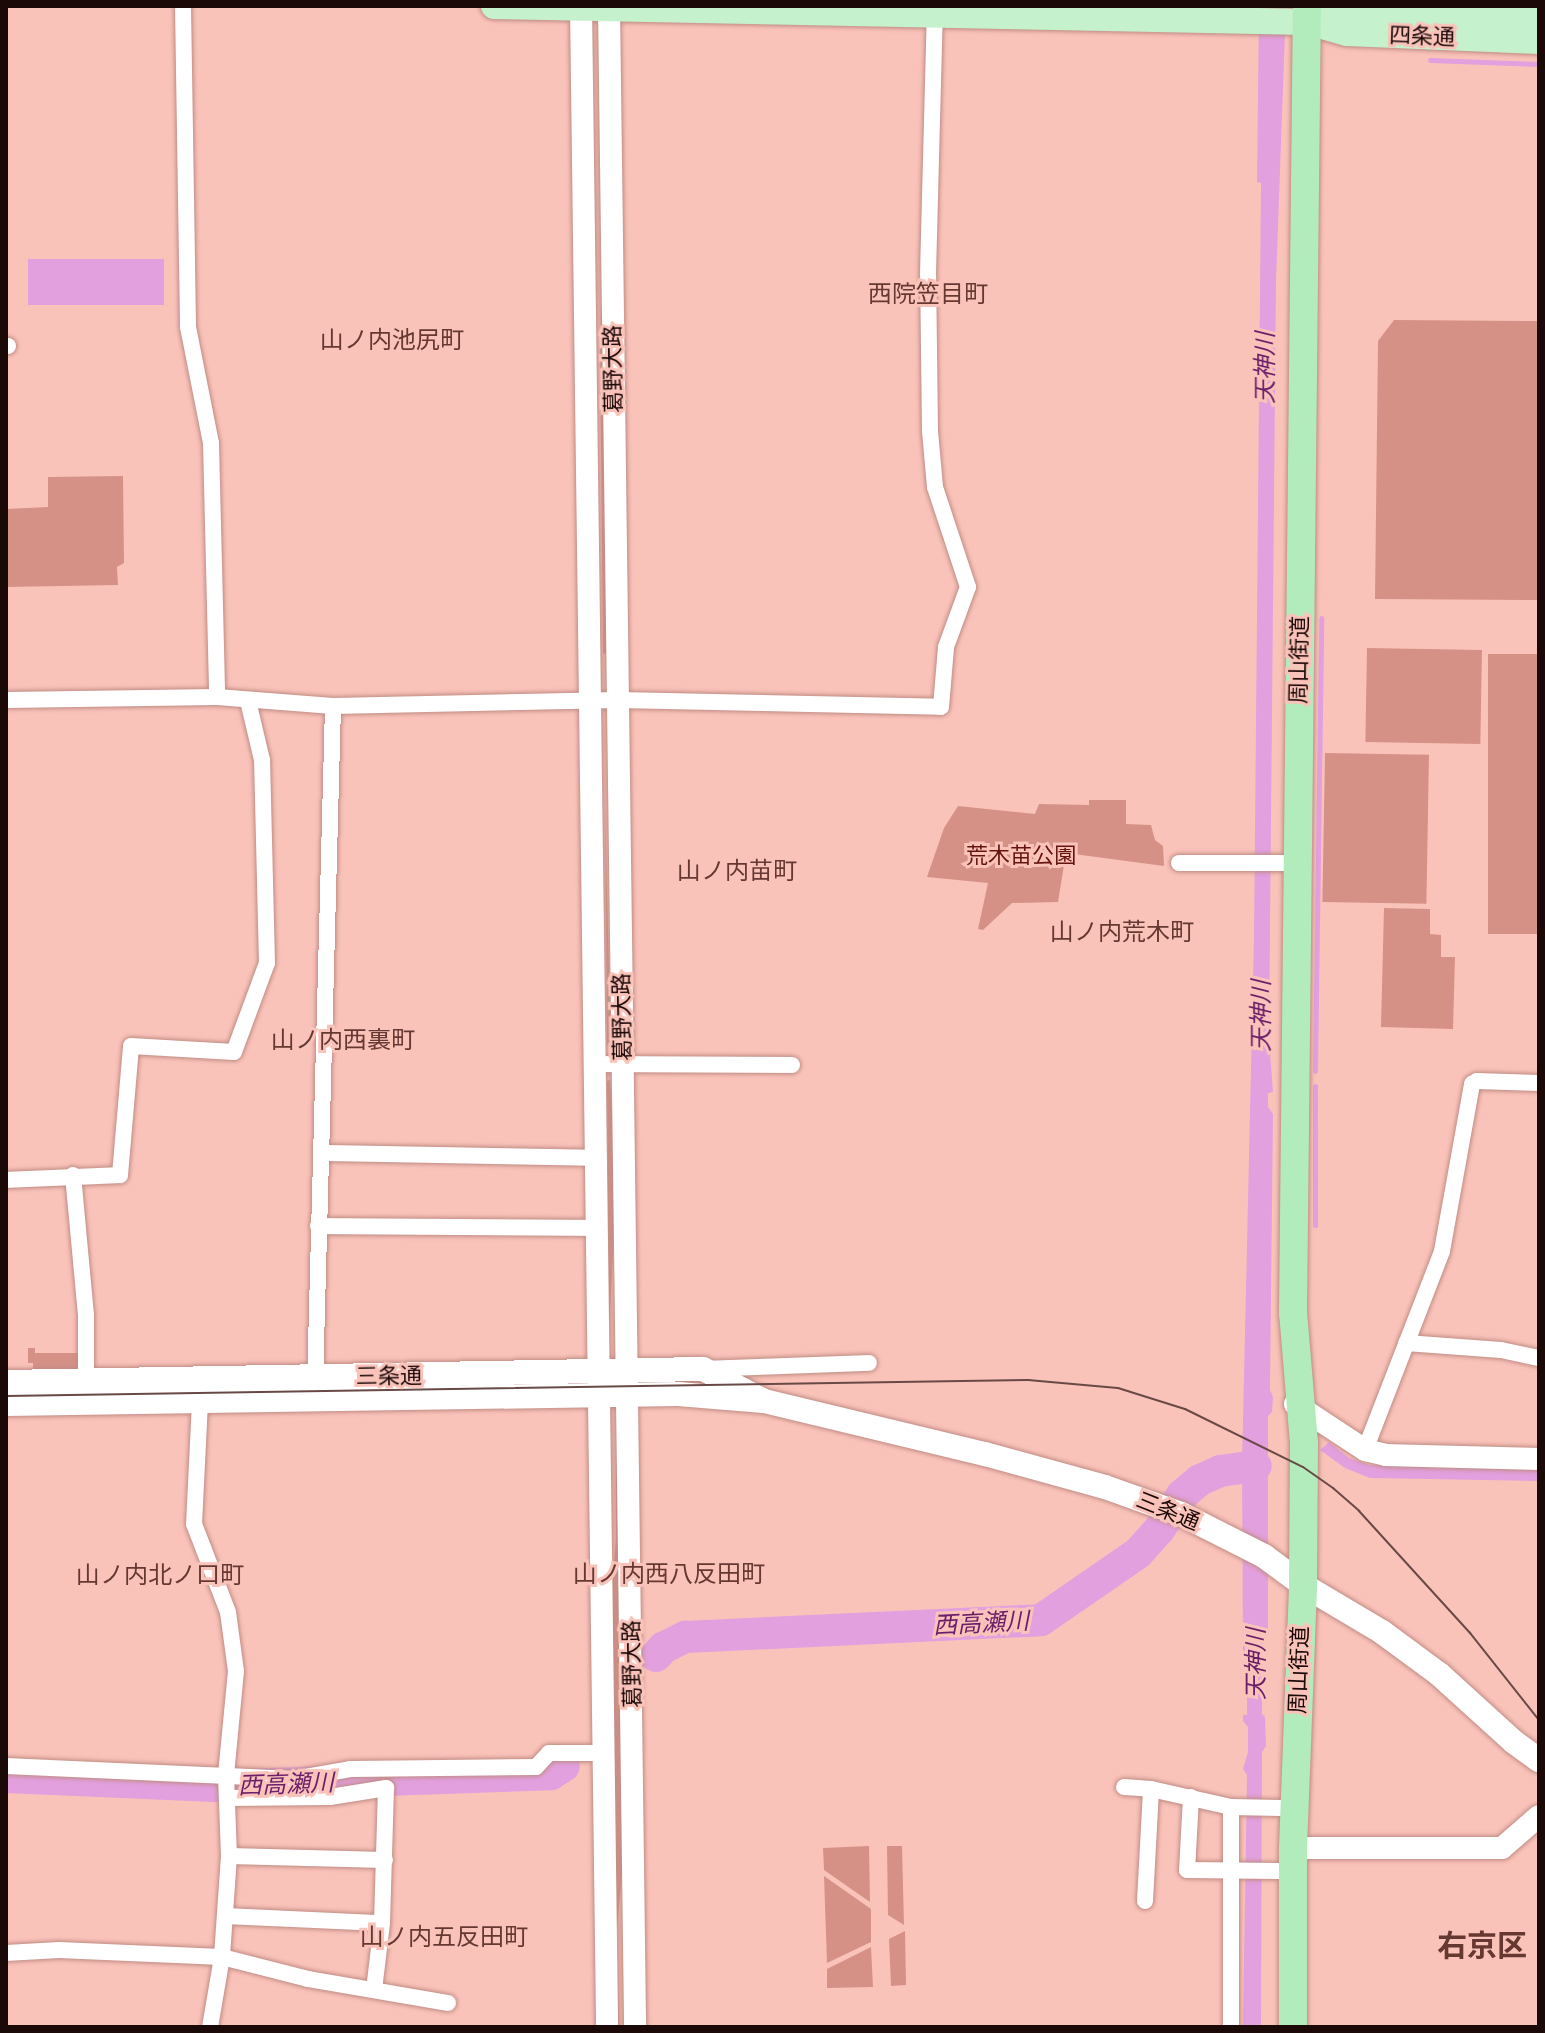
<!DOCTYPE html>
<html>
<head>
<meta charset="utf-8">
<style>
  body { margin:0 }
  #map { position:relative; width:1545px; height:2033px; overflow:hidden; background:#fac3ba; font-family:"Public Sans","Noto Sans JP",sans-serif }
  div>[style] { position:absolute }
  .green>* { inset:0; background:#d69186; transform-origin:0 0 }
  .water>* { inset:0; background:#e2a0de; transform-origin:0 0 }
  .stream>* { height:5px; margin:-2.5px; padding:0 2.5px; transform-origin:2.5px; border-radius:2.5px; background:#e2a0de }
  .river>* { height:32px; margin:-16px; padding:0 16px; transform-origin:16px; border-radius:16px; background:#e2a0de }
  .roads { filter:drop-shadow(0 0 2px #c08c84) drop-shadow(0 0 2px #c08c84) }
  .minor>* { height:16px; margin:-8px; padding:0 8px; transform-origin:8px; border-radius:8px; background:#fff }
  .tertiary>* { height:22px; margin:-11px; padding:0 11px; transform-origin:11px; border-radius:11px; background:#fff }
  .secondary>* { height:24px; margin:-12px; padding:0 12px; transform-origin:12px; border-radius:12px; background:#fff }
  .primary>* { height:26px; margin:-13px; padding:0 13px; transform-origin:13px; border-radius:13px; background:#c5f1cd }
  .trunk>* { height:28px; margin:-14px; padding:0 14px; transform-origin:14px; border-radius:14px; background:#b2ecbc }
  .tram>* { height:2px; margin:-1px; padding:0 1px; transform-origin:1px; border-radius:1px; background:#684945 }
  span { translate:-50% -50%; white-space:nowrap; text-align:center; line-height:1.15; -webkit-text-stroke:6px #fac3ba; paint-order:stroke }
  .street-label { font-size:22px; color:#1b0907 }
  .park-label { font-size:22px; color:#64130e }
  .neighbourhood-label { font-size:24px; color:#653832 }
  .water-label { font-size:24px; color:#6b1e69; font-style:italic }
  .district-label { font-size:30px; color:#653832; font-weight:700 }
  .frame { position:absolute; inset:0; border:8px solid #1b0907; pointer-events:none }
</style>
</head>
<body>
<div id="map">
  <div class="green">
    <i style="clip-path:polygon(608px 220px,608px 536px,606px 653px,603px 654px,600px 335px)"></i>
    <i style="clip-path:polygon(1394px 320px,1539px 321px,1539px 600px,1375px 599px,1378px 341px)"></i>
    <i style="clip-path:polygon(123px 476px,124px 563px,117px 567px,118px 585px,6px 587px,6px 509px,48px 507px,48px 477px)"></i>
    <i style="left:1367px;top:648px;width:115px;height:94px;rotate:1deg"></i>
    <i style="left:1488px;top:654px;width:51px;height:280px"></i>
    <i style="left:1325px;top:753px;width:104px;height:149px;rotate:1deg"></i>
    <i style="clip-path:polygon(1089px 800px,1126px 800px,1126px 824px,1151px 825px,1155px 840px,1163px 846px,1164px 866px,1066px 853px,1058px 902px,1012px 903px,983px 930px,978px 929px,988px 883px,927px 877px,944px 828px,958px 806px,1035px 814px,1039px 804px,1089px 805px)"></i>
    <i style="clip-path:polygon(605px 811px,611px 1045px,609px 1047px,607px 1045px)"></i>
    <i style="clip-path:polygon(1384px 908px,1430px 909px,1430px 934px,1441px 935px,1441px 957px,1455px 957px,1453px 1029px,1381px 1027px)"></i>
    <i style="clip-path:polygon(610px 1080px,617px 1182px,609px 1328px,607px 1081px)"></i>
    <i style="clip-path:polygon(28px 1348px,35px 1348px,35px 1353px,78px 1353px,78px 1369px,33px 1369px,33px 1363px,28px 1363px)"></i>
    <i style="clip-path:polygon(616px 1428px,623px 1865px,616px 1937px,619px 2027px,615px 2027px,609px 1615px,616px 1539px)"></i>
    <i style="clip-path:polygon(869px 1846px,870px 1902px,824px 1870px,823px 1848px)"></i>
    <i style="clip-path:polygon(887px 1846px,902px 1846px,904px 1925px,888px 1915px)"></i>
    <i style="clip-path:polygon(824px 1876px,871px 1909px,871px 1942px,827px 1963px)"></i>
    <i style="clip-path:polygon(905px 1931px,906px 1985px,891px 1986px,889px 1939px)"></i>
    <i style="clip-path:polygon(871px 1947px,873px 1987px,827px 1988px,827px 1969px)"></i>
  </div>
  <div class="water">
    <i style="clip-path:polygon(1259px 6px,1286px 6px,1276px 280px,1269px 1039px,1273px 1092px,1268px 1093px,1268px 1107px,1273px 1114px,1270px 1390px,1273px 1397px,1272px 1412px,1268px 1416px,1268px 1630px,1263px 1638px,1262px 1714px,1265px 1717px,1266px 1746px,1262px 1752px,1261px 2027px,1243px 2027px,1247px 1775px,1243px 1769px,1248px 1752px,1248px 1727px,1243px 1721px,1243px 1715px,1247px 1715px,1247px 1666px,1243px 1651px,1242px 1464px,1254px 937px,1261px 183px,1257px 182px)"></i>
    <i style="left:28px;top:259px;width:136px;height:46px"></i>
    <i style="clip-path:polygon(1329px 1442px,1349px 1458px,1369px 1465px,1539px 1470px,1539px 1481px,1370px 1478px,1345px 1468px,1320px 1450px)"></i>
  </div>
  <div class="stream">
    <i style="left:1430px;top:60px;width:109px;rotate:2.1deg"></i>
    <i style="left:1315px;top:1071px;width:453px;rotate:-89.2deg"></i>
    <i style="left:1315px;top:1225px;width:139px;rotate:-90deg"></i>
  </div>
  <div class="river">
    <i style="left:656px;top:1656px;width:11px;rotate:-49deg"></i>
    <i style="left:663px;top:1648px;width:25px;rotate:-27deg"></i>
    <i style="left:685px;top:1637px;width:356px;rotate:-2.7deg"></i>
    <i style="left:1041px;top:1620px;width:118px;rotate:-34.6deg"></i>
    <i style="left:1138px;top:1553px;width:31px;rotate:-48deg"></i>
    <i style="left:1159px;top:1530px;width:42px;rotate:-56.7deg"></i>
    <i style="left:1182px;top:1495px;width:23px;rotate:-40deg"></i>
    <i style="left:1200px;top:1480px;width:22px;rotate:-24deg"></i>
    <i style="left:1220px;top:1471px;width:36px;rotate:-8deg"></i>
    <i style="left:6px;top:1777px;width:208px;rotate:2.5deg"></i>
    <i style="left:214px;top:1786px;width:337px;rotate:-2deg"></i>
    <i style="left:551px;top:1774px;width:15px;rotate:-32deg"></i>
  </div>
  <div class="roads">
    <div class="minor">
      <i style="left:183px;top:6px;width:321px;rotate:89.1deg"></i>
      <i style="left:188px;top:327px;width:118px;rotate:78.8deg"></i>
      <i style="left:211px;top:443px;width:254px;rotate:88.6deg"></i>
      <i style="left:6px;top:346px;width:2px"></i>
      <i style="left:6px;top:700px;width:211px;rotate:-0.8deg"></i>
      <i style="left:217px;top:697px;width:116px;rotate:4.4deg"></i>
      <i style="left:333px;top:706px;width:285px;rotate:-1.2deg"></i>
      <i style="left:618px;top:700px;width:323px;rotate:1.2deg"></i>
      <i style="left:941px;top:707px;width:60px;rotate:-85.2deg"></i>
      <i style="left:946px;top:647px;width:64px;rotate:-69.9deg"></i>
      <i style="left:968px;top:587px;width:105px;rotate:-108.3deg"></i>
      <i style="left:935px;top:487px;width:56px;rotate:-95.1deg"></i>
      <i style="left:930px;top:431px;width:157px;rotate:-90.7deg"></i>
      <i style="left:928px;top:274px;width:267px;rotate:-88.5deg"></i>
      <i style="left:1179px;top:863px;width:117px"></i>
      <i style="left:595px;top:1064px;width:197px;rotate:0.3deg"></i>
      <i style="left:321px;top:1153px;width:276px;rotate:1deg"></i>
      <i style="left:73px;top:1175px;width:141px;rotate:84.7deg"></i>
      <i style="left:86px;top:1315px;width:74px;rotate:90deg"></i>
      <i style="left:6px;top:1180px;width:114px;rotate:-2.5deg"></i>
      <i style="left:120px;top:1175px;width:129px;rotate:-85.1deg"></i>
      <i style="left:131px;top:1046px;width:103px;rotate:3.3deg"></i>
      <i style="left:234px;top:1052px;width:95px;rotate:-69.7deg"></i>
      <i style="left:267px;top:963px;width:203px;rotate:-91.4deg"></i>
      <i style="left:262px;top:760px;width:61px;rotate:-103.3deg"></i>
      <i style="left:318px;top:1226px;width:279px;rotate:0.4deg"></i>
      <i style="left:1406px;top:1343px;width:95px;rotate:4.2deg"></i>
      <i style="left:1501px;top:1350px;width:39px;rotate:12deg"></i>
      <i style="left:703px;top:1369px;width:166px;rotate:-2.1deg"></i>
      <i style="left:315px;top:1384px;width:678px;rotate:-88.48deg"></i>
      <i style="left:200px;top:1402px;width:122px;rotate:92.8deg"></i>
      <i style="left:194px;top:1524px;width:94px;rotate:68.9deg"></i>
      <i style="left:228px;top:1612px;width:60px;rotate:82.3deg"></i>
      <i style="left:236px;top:1671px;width:104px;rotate:95.5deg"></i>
      <i style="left:226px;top:1775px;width:81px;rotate:87.9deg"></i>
      <i style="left:229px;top:1856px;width:101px;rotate:94deg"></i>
      <i style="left:222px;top:1957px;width:71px;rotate:99.7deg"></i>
      <i style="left:1365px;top:1450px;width:213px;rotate:-68.8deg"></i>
      <i style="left:1442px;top:1251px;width:170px;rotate:-79.8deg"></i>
      <i style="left:1472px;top:1084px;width:6px;rotate:-31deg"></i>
      <i style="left:1477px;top:1081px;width:62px;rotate:1.8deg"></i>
      <i style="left:6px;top:1766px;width:288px;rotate:2.6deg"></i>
      <i style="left:294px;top:1779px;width:57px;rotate:-10.1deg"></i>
      <i style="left:350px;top:1769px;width:186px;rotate:-0.6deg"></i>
      <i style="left:536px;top:1767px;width:19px;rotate:-47deg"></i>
      <i style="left:549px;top:1753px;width:55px"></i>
      <i style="left:1124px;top:1787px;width:27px;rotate:4deg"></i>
      <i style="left:1151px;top:1789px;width:82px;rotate:12.7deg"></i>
      <i style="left:1231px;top:1807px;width:50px;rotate:1.1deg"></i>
      <i style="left:1191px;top:1797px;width:73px;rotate:93.1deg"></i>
      <i style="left:1187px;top:1870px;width:93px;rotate:0.6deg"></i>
      <i style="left:227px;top:1798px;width:103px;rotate:-0.6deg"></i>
      <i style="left:330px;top:1797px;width:57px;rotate:-9.1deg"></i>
      <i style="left:386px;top:1788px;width:135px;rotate:91.7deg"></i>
      <i style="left:382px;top:1923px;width:67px;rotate:96.8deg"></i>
      <i style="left:229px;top:1856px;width:156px;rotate:1.5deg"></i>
      <i style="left:1145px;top:1901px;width:112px;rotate:-86.9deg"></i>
      <i style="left:225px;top:1916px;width:157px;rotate:2.6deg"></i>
      <i style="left:6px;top:1953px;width:53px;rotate:-3.2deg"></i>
      <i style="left:59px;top:1950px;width:163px;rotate:2.5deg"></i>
      <i style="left:222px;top:1957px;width:89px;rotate:14.3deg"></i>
      <i style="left:308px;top:1979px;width:142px;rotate:9.7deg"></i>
      <i style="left:1231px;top:2027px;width:220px;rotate:-90deg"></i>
    </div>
    <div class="tertiary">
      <i style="left:581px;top:6px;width:2021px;rotate:89.26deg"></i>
      <i style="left:609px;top:6px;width:2021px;rotate:89.26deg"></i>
      <i style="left:1295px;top:1404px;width:84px;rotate:33.3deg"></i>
      <i style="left:1365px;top:1450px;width:22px;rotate:13deg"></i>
      <i style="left:1386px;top:1455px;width:153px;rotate:1.5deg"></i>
      <i style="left:1293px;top:1848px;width:209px"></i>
      <i style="left:1502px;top:1848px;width:49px;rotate:-40.9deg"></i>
    </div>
    <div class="secondary">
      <i style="left:6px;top:1382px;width:697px;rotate:-1.07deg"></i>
      <i style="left:703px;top:1369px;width:67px;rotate:27.7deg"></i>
      <i style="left:6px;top:1404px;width:672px;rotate:-0.85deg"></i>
      <i style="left:678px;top:1394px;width:86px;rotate:4.7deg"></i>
      <i style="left:764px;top:1401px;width:227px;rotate:13.5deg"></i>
      <i style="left:985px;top:1454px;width:124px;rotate:15.4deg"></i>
      <i style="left:1105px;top:1487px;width:81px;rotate:19.6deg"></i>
      <i style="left:1181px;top:1514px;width:93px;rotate:26.8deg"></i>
      <i style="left:1264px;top:1556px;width:49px;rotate:36.6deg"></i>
      <i style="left:1303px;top:1585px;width:92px;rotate:30.7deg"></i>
      <i style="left:1382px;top:1632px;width:71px;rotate:36.4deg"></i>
      <i style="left:1439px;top:1674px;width:101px;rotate:42.2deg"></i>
      <i style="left:1514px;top:1742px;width:31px;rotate:36deg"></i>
    </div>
    <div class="primary">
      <i style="left:494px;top:6px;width:814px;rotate:1.13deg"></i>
      <i style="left:1308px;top:22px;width:41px;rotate:-11.3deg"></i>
      <i style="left:1348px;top:14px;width:191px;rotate:1.2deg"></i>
      <i style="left:1312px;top:23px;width:36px;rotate:16deg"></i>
      <i style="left:1347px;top:33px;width:192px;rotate:2.4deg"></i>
    </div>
    <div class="trunk">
      <i style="left:1293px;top:2027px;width:179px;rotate:-90deg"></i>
      <i style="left:1293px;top:1848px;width:263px;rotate:-87.8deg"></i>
      <i style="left:1303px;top:1585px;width:142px;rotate:-89.6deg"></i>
      <i style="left:1304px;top:1443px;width:130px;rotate:-94.8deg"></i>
      <i style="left:1293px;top:1313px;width:1307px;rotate:-89.39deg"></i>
    </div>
  </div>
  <div class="tram">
    <i style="left:6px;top:1396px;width:1022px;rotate:-0.9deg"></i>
    <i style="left:1028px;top:1380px;width:90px;rotate:5.1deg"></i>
    <i style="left:1118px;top:1388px;width:70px;rotate:17.4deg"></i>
    <i style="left:1185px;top:1409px;width:131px;rotate:26.2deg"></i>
    <i style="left:1303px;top:1467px;width:37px;rotate:35deg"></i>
    <i style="left:1333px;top:1488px;width:35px;rotate:41deg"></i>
    <i style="left:1359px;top:1511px;width:165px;rotate:47.7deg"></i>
    <i style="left:1470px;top:1633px;width:111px;rotate:51.6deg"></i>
  </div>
  <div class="street-label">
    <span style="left:1422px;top:36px;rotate:2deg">四条通</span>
    <span style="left:613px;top:369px;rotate:-91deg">葛野大路</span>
    <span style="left:1299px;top:660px;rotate:-89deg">周山街道</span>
    <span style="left:622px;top:1017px;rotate:-91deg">葛野大路</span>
    <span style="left:389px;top:1376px;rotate:-1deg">三条通</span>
    <span style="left:1168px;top:1511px;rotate:22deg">三条通</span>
    <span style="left:632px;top:1664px;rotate:-91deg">葛野大路</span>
    <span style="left:1299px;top:1670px;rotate:-88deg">周山街道</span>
  </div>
  <div class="park-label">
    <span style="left:1021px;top:856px">荒木苗公園</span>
  </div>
  <div class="neighbourhood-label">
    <span style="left:928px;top:294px">西院笠目町</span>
    <span style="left:392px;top:340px">山ノ内池尻町</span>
    <span style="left:737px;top:871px">山ノ内苗町</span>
    <span style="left:1122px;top:932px">山ノ内荒木町</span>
    <span style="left:343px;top:1040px">山ノ内西裏町</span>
    <span style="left:669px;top:1574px">山ノ内西八反田町</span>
    <span style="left:160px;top:1575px">山ノ内北ノ口町</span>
    <span style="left:444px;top:1937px">山ノ内五反田町</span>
  </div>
  <div class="water-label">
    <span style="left:1265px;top:368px;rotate:-90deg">天神川</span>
    <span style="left:1261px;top:1016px;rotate:-90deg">天神川</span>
    <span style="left:981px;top:1623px;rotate:-3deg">西高瀬川</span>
    <span style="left:1256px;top:1664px;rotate:-90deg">天神川</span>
    <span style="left:286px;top:1784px;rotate:-2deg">西高瀬川</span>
  </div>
  <div class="district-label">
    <span style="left:1482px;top:1945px">右京区</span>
  </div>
  <div class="frame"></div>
</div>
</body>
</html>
